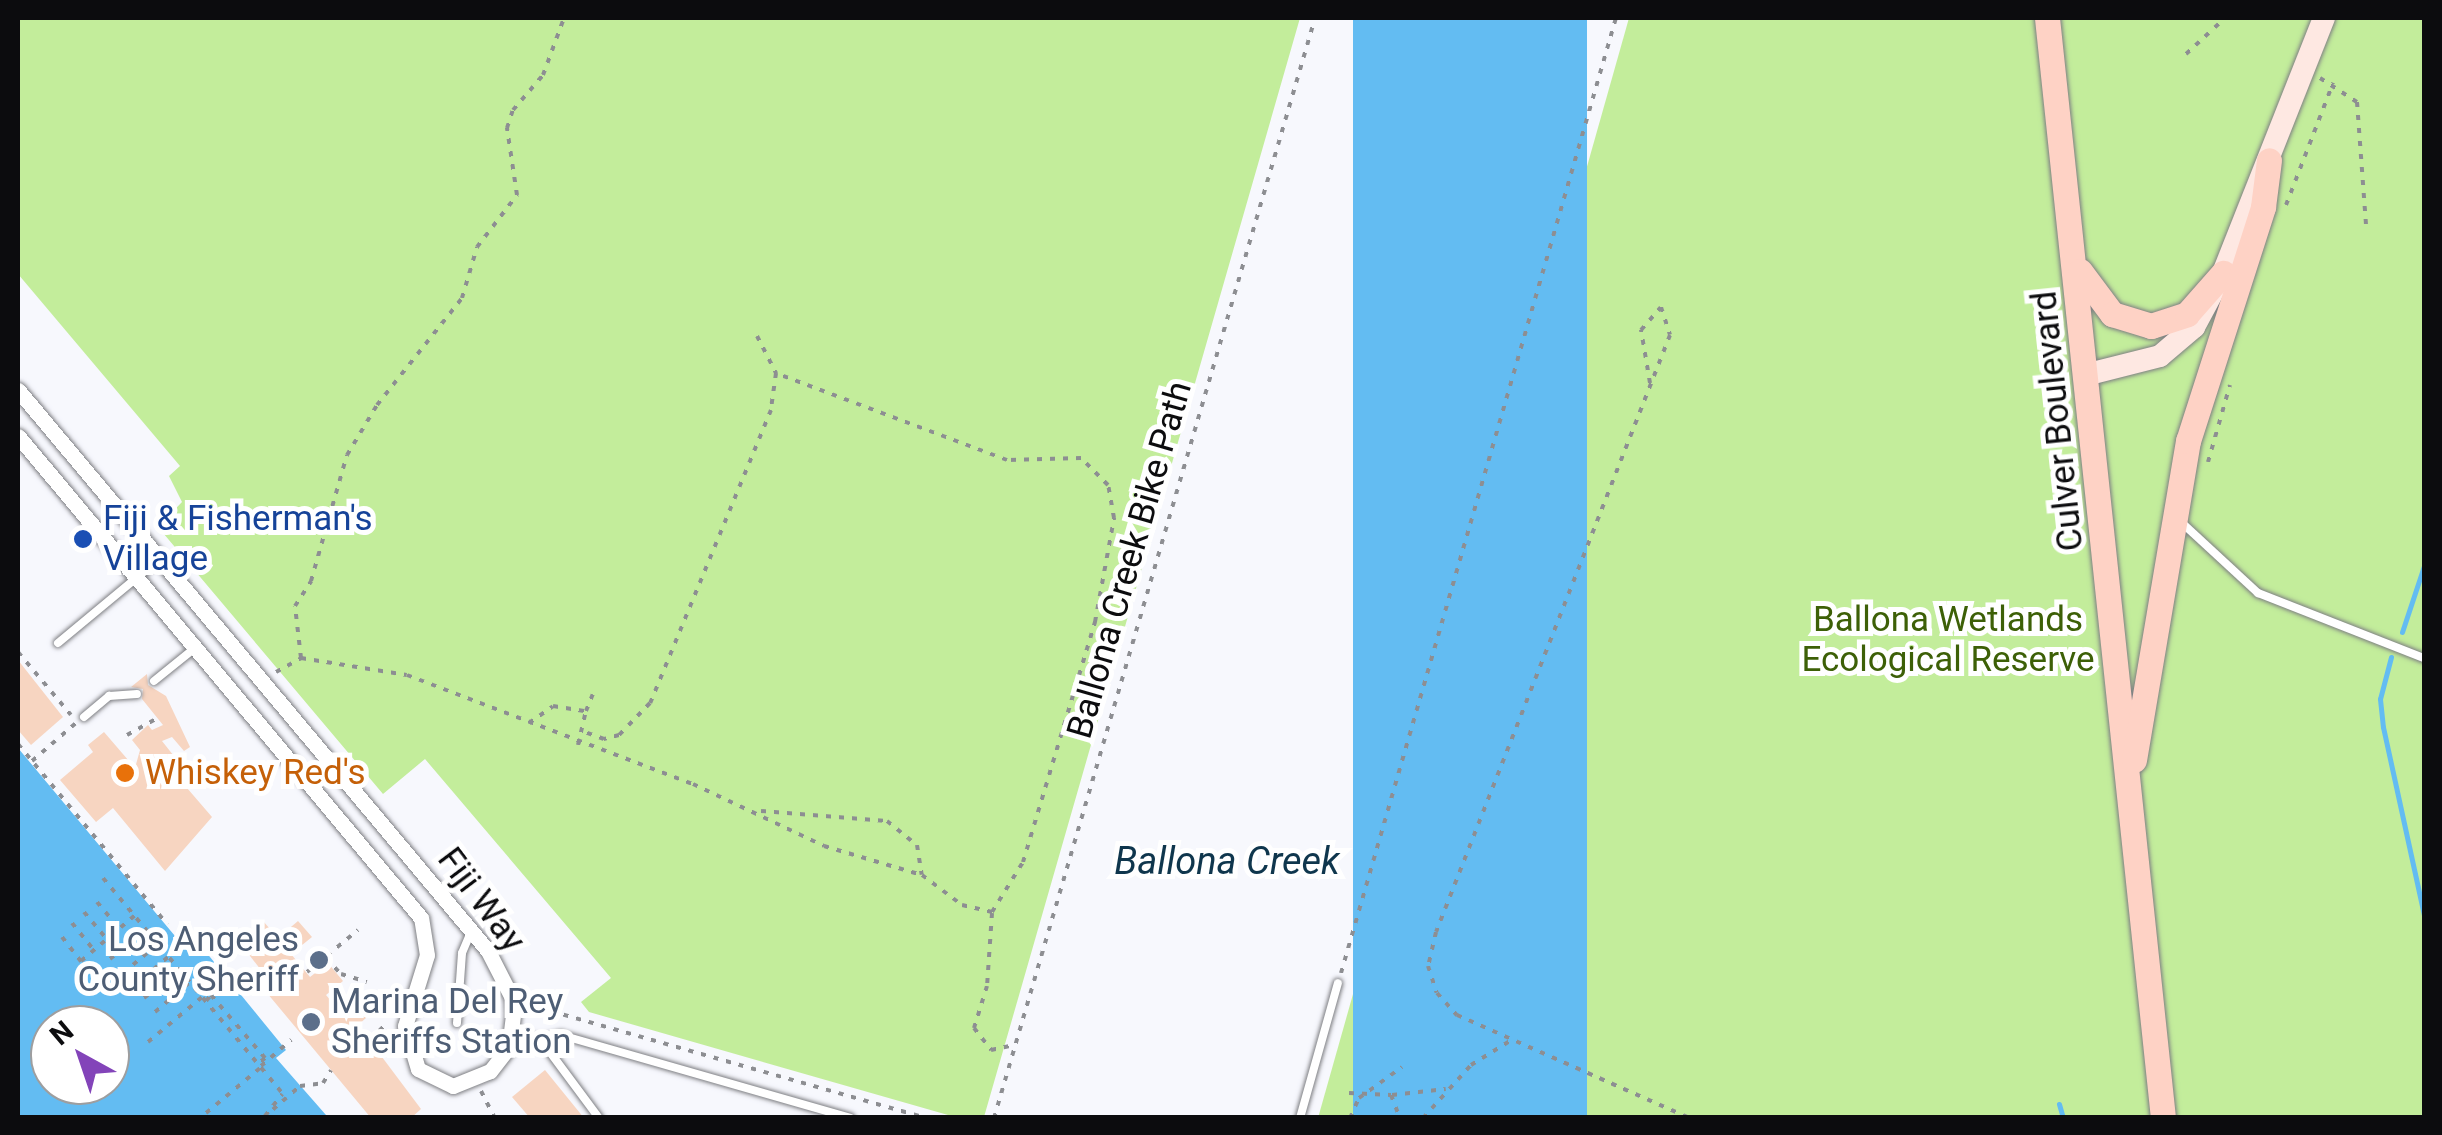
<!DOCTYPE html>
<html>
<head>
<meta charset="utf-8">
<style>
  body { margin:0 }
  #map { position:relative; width:2442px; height:1135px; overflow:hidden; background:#f7f8fd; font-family:Roboto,sans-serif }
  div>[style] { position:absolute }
  .green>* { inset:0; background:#c3ed9b }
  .water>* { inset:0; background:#63bcf2; transform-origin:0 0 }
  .stream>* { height:5px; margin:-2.5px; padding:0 2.5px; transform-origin:2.5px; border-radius:2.5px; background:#63bcf2 }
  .building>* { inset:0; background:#f7d5c1 }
  .path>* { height:4px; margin-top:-2px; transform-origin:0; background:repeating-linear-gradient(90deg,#8d8e92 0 5px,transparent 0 13px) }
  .roads { filter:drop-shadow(0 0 2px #7e7f83) drop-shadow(0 0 2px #7e7f83) }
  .service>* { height:8px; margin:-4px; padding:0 4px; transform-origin:4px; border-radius:4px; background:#fff }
  .minor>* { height:15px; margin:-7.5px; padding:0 7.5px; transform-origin:7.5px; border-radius:7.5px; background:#fff }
  .secondary>* { height:22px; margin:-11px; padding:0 11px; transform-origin:11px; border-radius:11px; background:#fee8e2 }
  .primary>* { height:25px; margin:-12.5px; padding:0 12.5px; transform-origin:12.5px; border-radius:12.5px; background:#fed2c5 }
  .dots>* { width:28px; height:28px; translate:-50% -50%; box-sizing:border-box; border:5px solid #fff; border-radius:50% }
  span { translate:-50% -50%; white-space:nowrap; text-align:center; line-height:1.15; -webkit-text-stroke:10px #fff; paint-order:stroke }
  .street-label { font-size:35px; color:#0c0c0e }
  .transit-label { font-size:35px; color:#164399 }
  .left { translate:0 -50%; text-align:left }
  .park-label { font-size:35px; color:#3d6007 }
  .food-label { font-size:35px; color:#c56008 }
  .service-label { font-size:35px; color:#4e5e75 }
  .right { translate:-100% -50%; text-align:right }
  .water-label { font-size:38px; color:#0f364d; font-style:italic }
  .frame { position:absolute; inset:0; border:20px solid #0c0c0e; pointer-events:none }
  .north { position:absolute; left:30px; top:1005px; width:100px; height:100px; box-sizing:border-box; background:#fff; border:2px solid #9e9e9f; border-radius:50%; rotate:320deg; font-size:28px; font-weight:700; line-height:40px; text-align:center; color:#0c0c0e }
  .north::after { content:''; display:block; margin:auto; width:35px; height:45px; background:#8344b9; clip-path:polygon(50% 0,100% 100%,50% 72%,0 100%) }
</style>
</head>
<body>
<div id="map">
  <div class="green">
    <i style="clip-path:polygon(18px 18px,1300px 18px,984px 1117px,955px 1117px,589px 1012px,581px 1002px,611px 978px,425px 759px,383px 794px,158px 527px,182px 502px,169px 476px,180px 466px,18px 274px)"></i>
    <i style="clip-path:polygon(1629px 18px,2424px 18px,2424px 1117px,1318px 1118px)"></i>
  </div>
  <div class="water">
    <i style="left:1353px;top:18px;width:234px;height:1144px"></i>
    <i style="clip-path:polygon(evenodd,18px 748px,190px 954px,201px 946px,286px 1050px,276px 1058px,326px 1115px,18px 1117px,18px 748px,50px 1025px,110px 1025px,110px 1085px,50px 1085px,50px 1025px)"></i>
  </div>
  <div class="stream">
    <i style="left:2402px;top:632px;width:70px;rotate:-71.6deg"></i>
    <i style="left:2391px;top:657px;width:43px;rotate:104.7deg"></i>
    <i style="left:2380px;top:699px;width:28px;rotate:84deg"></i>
    <i style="left:2383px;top:727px;width:192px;rotate:77.7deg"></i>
    <i style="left:2059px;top:1104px;width:15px;rotate:74deg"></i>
  </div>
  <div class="building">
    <i style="clip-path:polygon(18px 660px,63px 717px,31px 745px,18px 730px)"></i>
    <i style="clip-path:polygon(147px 674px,148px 685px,166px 696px,190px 747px,184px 751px,172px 737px,162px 741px,185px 770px,181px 781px,212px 817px,165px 871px,113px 808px,96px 822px,60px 780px,93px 752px,88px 745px,104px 732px,135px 768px,140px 750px,132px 740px,148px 725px,152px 730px,163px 725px,142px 699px,143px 689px,131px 687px)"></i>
    <i style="clip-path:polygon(263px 921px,278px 938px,298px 921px,312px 937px,291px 954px,310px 977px,328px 963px,343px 981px,326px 995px,345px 1017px,357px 1007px,366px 1018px,358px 1025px,421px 1109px,411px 1118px,371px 1118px,267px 993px,274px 987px,237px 939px)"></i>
    <i style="clip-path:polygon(545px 1070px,584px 1118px,530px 1118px,512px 1097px)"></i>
  </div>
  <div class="path">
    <i style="left:2186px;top:54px;width:53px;rotate:-42.7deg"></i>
    <i style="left:2320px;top:78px;width:44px;rotate:33deg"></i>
    <i style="left:2357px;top:102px;width:124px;rotate:85.8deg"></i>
    <i style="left:2286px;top:205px;width:131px;rotate:-68.9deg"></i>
    <i style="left:757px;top:336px;width:42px;rotate:62.8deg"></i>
    <i style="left:1650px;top:383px;width:54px;rotate:-99.6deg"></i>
    <i style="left:1641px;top:330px;width:30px;rotate:-49deg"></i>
    <i style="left:1661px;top:307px;width:29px;rotate:72deg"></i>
    <i style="left:1670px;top:335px;width:641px;rotate:111.4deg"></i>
    <i style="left:1436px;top:932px;width:35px;rotate:103deg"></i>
    <i style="left:1428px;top:966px;width:28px;rotate:72deg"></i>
    <i style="left:1437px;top:993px;width:30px;rotate:48deg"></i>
    <i style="left:1457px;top:1015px;width:254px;rotate:23.9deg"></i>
    <i style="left:2208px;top:462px;width:80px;rotate:-74.1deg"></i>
    <i style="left:18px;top:652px;width:82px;rotate:49.9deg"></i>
    <i style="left:301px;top:658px;width:52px;rotate:-96.6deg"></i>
    <i style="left:295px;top:606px;width:30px;rotate:-57deg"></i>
    <i style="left:311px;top:581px;width:131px;rotate:-74.1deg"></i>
    <i style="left:347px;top:455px;width:58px;rotate:-59deg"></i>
    <i style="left:377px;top:405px;width:137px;rotate:-51.5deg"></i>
    <i style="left:462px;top:298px;width:53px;rotate:-73.6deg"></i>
    <i style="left:477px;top:247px;width:66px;rotate:-52.4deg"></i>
    <i style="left:517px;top:195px;width:68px;rotate:-98.5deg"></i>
    <i style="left:507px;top:128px;width:19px;rotate:-72deg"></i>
    <i style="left:513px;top:110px;width:46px;rotate:-49.4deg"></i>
    <i style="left:543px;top:75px;width:61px;rotate:-69.8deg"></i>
    <i style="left:276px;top:672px;width:29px;rotate:-29deg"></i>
    <i style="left:301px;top:658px;width:107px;rotate:9.1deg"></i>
    <i style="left:407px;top:675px;width:306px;rotate:20.9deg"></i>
    <i style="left:693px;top:784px;width:145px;rotate:25.3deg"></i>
    <i style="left:824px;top:846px;width:102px;rotate:16.5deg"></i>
    <i style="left:922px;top:875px;width:50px;rotate:36.9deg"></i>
    <i style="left:962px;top:905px;width:31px;rotate:13deg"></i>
    <i style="left:992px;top:912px;width:59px;rotate:-58.2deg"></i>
    <i style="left:1023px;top:862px;width:251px;rotate:-73.3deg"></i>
    <i style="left:1095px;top:622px;width:106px;rotate:-79.6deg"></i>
    <i style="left:1114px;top:518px;width:34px;rotate:-100deg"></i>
    <i style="left:1108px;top:485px;width:38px;rotate:-135deg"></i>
    <i style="left:1081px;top:458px;width:74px;rotate:178.5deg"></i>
    <i style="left:1007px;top:460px;width:247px;rotate:-159.4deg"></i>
    <i style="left:776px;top:373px;width:37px;rotate:98deg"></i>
    <i style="left:771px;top:410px;width:317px;rotate:112.4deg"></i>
    <i style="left:650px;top:703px;width:45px;rotate:134.1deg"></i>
    <i style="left:619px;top:735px;width:16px;rotate:165deg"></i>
    <i style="left:604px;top:739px;width:23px;rotate:-160deg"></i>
    <i style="left:529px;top:723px;width:29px;rotate:-35deg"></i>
    <i style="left:553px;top:706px;width:33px;rotate:9deg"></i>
    <i style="left:586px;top:711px;width:18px;rotate:-68deg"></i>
    <i style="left:127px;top:735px;width:37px;rotate:-29deg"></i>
    <i style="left:18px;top:744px;width:234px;rotate:50.4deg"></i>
    <i style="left:578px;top:745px;width:35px;rotate:-77deg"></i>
    <i style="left:32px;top:761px;width:58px;rotate:-40.8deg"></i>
    <i style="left:761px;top:811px;width:126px;rotate:4.5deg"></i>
    <i style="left:887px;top:821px;width:38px;rotate:39deg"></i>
    <i style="left:917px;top:845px;width:30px;rotate:81deg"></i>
    <i style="left:103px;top:878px;width:286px;rotate:50.2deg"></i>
    <i style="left:97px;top:902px;width:34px;rotate:50deg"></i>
    <i style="left:84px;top:912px;width:35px;rotate:50deg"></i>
    <i style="left:992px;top:913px;width:73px;rotate:93.9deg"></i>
    <i style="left:987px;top:986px;width:44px;rotate:107.2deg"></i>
    <i style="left:974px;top:1028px;width:28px;rotate:52deg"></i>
    <i style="left:991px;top:1050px;width:25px;rotate:-12deg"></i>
    <i style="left:72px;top:923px;width:35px;rotate:51deg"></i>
    <i style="left:62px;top:937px;width:31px;rotate:52deg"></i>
    <i style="left:81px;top:961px;width:70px;rotate:-40.3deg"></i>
    <i style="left:326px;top:958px;width:22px;rotate:47deg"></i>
    <i style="left:341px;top:974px;width:27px;rotate:17deg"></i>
    <i style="left:110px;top:959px;width:47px;rotate:-39.8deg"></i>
    <i style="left:307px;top:972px;width:66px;rotate:-39.5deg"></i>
    <i style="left:123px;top:973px;width:45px;rotate:-39.6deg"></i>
    <i style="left:1341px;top:973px;width:994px;rotate:-73.94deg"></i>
    <i style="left:134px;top:986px;width:45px;rotate:-40.5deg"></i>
    <i style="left:144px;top:998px;width:45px;rotate:-38.7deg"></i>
    <i style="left:206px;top:1001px;width:8px;rotate:-50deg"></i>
    <i style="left:211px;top:995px;width:83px;rotate:49.4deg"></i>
    <i style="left:265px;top:1058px;width:8px;rotate:140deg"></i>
    <i style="left:473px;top:1001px;width:25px"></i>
    <i style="left:526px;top:1004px;width:416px;rotate:15.9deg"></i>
    <i style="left:155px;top:1012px;width:46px;rotate:-40.6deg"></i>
    <i style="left:370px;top:1040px;width:21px;rotate:-45deg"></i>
    <i style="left:148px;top:1042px;width:70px;rotate:-39.8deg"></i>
    <i style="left:261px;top:1066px;width:40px;rotate:-41deg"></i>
    <i style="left:481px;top:1091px;width:30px;rotate:63deg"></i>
    <i style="left:1349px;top:1093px;width:42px;rotate:2.7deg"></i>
    <i style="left:1391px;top:1095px;width:25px;rotate:69deg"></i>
    <i style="left:1392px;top:1095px;width:54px;rotate:-6.3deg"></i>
    <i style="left:206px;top:1113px;width:70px;rotate:-39.8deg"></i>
    <i style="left:265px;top:1116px;width:28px;rotate:-52deg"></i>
    <i style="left:263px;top:1118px;width:49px;rotate:-40.9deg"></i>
    <i style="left:300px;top:1086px;width:23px;rotate:-7deg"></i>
    <i style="left:323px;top:1083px;width:15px;rotate:-58deg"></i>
    <i style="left:994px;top:1118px;width:1146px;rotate:-73.73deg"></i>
    <i style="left:1350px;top:1118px;width:22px;rotate:-66deg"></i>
    <i style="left:1359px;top:1098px;width:53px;rotate:-35.8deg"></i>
    <i style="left:1423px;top:1118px;width:72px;rotate:-47.8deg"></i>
    <i style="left:1471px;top:1065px;width:49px;rotate:-31.8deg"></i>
    <i style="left:1889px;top:1118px;width:33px"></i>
  </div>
  <div class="roads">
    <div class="service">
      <i style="left:2181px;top:522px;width:105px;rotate:42.7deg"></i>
      <i style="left:2258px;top:593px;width:178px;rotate:21.4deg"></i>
      <i style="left:58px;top:643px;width:131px;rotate:-39.7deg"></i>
      <i style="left:154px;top:681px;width:54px;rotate:-39deg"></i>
      <i style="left:84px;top:717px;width:33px;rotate:-40deg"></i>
      <i style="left:109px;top:696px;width:28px;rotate:-4deg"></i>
      <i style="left:457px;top:1023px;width:70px;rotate:-85.9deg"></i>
      <i style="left:462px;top:953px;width:25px;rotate:-67deg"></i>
      <i style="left:513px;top:1033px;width:29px;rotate:14deg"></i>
      <i style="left:541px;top:1040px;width:21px;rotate:-14deg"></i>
      <i style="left:561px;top:1035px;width:301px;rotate:16deg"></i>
      <i style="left:541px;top:1040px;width:97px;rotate:53.4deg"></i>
      <i style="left:1300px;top:1118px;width:140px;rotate:-74.3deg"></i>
    </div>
    <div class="minor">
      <i style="left:18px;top:390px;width:732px;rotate:50.04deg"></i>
      <i style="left:488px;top:951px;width:53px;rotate:62.9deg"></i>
      <i style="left:512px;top:998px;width:17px;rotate:87deg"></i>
      <i style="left:513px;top:1015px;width:32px;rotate:97deg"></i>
      <i style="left:509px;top:1047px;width:31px;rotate:128deg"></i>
      <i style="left:490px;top:1071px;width:40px;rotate:158deg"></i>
      <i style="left:453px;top:1086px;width:39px;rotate:-154deg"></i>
      <i style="left:418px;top:1069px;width:45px;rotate:-106.8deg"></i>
      <i style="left:405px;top:1026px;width:74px;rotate:-72.8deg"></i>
      <i style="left:427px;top:955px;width:37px;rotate:-99deg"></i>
      <i style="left:421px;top:918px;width:628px;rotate:-129.9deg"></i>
    </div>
    <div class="secondary">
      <i style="left:2089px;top:374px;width:73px;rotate:-14.2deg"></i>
      <i style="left:2160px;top:356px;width:45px;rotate:-40.5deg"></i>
      <i style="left:2194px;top:327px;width:61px;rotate:-61.8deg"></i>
      <i style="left:2223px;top:273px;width:274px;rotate:-68.4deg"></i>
    </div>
    <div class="primary">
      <i style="left:2047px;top:18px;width:1106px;rotate:83.98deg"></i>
      <i style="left:2080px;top:271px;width:54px;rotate:53.3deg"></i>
      <i style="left:2112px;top:314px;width:41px;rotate:17.1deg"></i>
      <i style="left:2151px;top:326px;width:38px;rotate:-18deg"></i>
      <i style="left:2187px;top:314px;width:55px;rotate:-48.7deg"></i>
      <i style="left:2134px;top:760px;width:324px;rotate:-80.4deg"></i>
      <i style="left:2188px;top:441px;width:246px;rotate:-72.2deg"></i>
      <i style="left:2263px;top:207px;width:47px;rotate:-82.7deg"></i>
    </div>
  </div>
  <div class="dots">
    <i style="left:83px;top:539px;background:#1a4fb4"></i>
    <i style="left:125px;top:773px;background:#e8710a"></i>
    <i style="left:319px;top:960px;background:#5c6f8a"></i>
    <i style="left:311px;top:1022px;background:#5c6f8a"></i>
  </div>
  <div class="street-label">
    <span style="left:2058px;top:421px;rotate:-96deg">Culver Boulevard</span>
    <span style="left:1130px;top:560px;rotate:-74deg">Ballona Creek Bike Path</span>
    <span style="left:481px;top:900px;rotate:53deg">Fiji Way</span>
  </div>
  <div class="transit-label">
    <span class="left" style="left:103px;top:539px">Fiji &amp; Fisherman's<br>Village</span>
  </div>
  <div class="park-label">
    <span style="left:1948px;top:640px">Ballona Wetlands<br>Ecological Reserve</span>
  </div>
  <div class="food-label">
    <span class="left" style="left:145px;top:773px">Whiskey Red's</span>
  </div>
  <div class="service-label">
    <span class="right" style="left:299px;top:960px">Los Angeles<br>County Sheriff</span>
    <span class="left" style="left:331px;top:1022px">Marina Del Rey<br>Sheriffs Station</span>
  </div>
  <div class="water-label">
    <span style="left:1227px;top:862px">Ballona Creek</span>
  </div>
  <div class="frame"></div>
  <div class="north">N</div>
</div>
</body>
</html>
